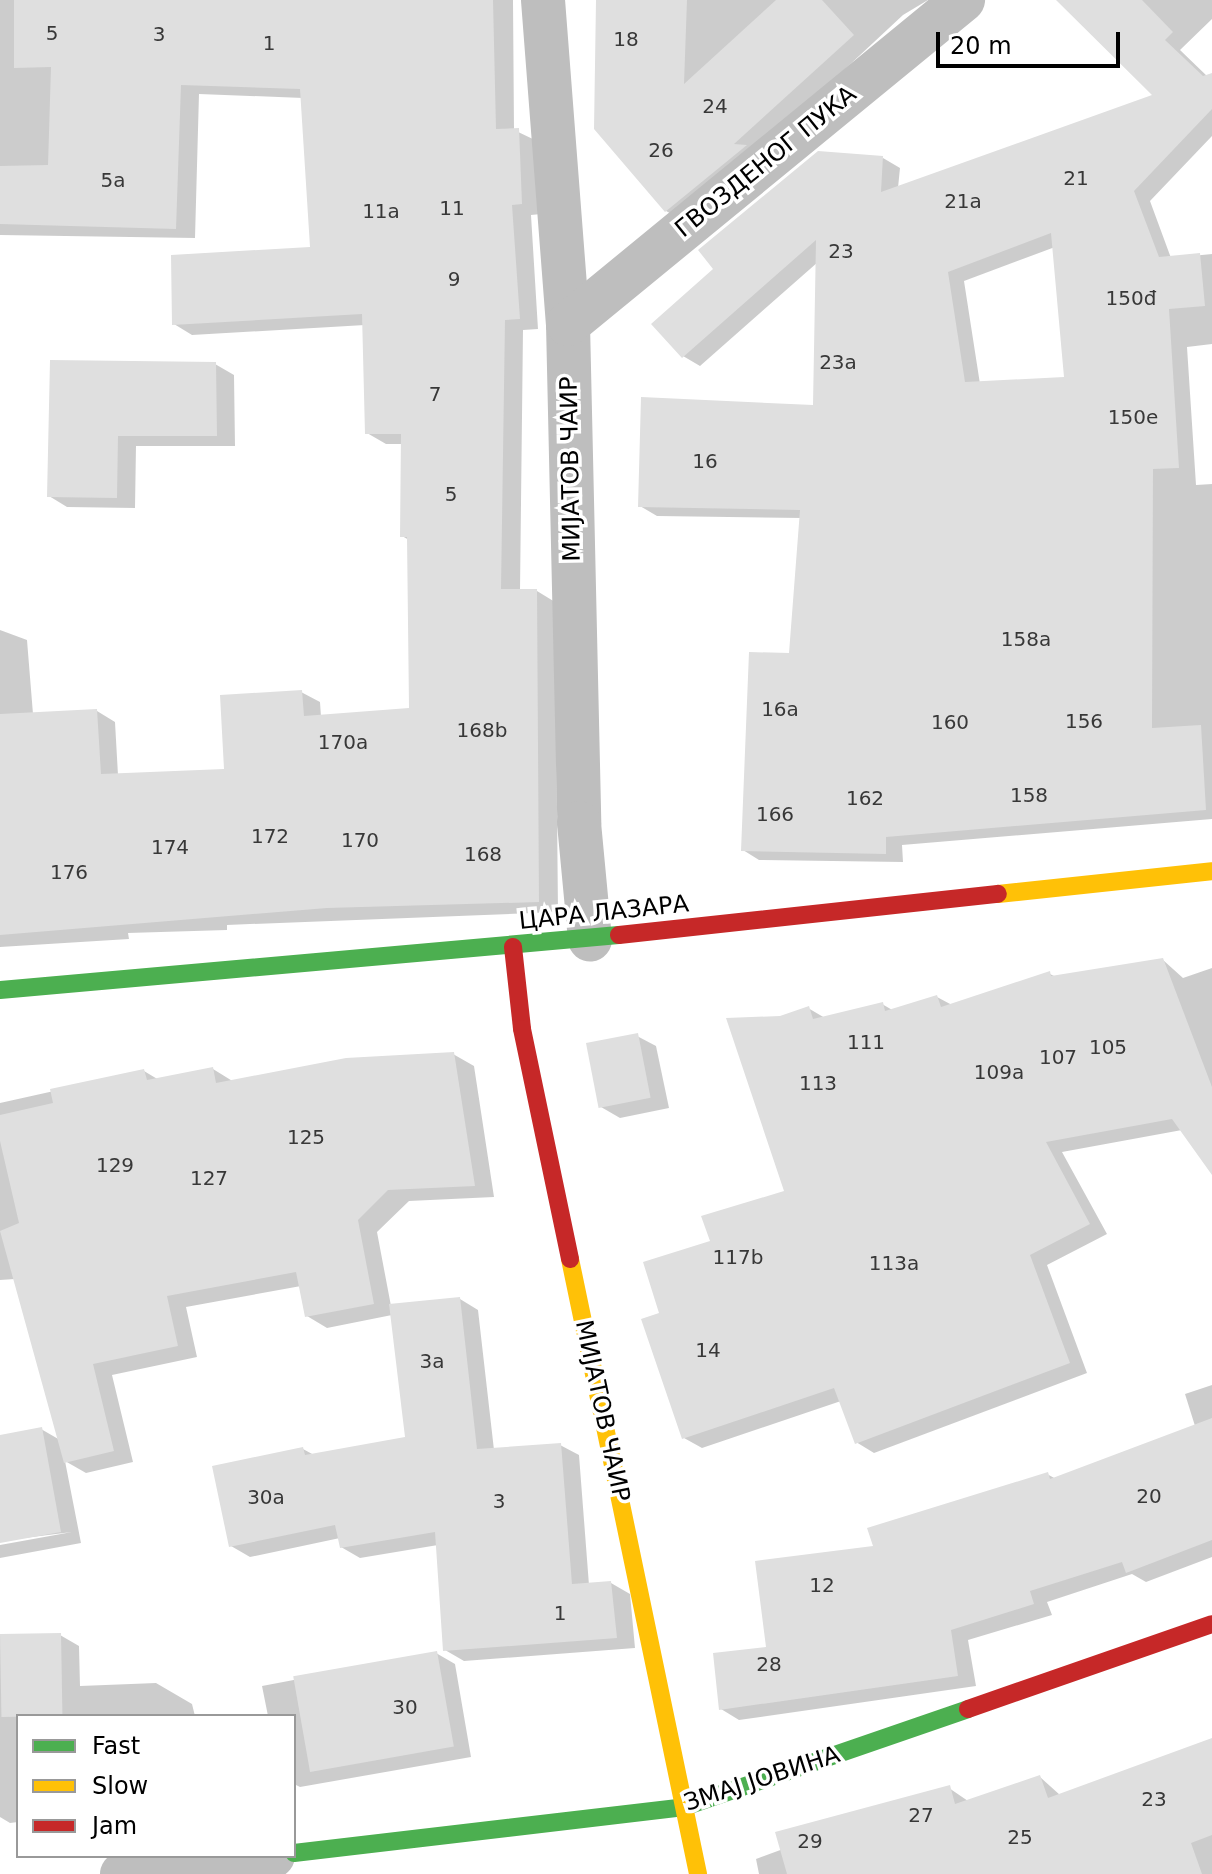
<!DOCTYPE html>
<html>
<head>
<meta charset="utf-8">
<style>
  body { margin:0 }
  #map { position:relative; width:1212px; height:1874px; overflow:hidden; background:#fff; font-family:"DejaVu Sans",sans-serif }
  div>[style] { position:absolute }
  .shadow>* { inset:0; background:#0003 }
  .building>* { inset:0; background:#dfdfdf; transform-origin:0 0 }
  .street>* { height:44px; margin:-22px; padding:0 22px; transform-origin:22px; border-radius:22px; background:#bebebe }
  .fast>* { height:18px; margin:-9px; padding:0 9px; transform-origin:9px; border-radius:9px; background:#4caf50 }
  .slow>* { height:18px; margin:-9px; padding:0 9px; transform-origin:9px; border-radius:9px; background:#ffc107 }
  .jam>* { height:18px; margin:-9px; padding:0 9px; transform-origin:9px; border-radius:9px; background:#c62828 }
  span { translate:-50% -50%; white-space:nowrap; text-align:center; line-height:1.15; -webkit-text-stroke:7px #fff; paint-order:stroke }
  .number-label { font-size:20px; color:#383838 }
  .number-label span { -webkit-text-stroke-width:0 }
  .street-label { font-size:24px; color:#000 }
  .legend { position:absolute; left:16px; top:1714px; width:280px; height:144px; box-sizing:border-box; background:#fff; border:2px solid #999; margin:0; padding:10px 14px; list-style:none; font-size:24px; color:#000 }
  .legend li { display:flex; align-items:center; gap:16px; height:40px }
  .legend b { width:40px; border:2px solid #999 }
  .scale { position:absolute; left:936px; top:32px; width:184px; height:36px; box-sizing:border-box; border:4px solid #000; border-top:0; padding-left:10px; font-size:24px; line-height:28px; white-space:nowrap; color:#000; -webkit-text-stroke:6px #fff; paint-order:stroke }
</style>
</head>
<body>
<div id="map">
  <div class="shadow">
    <i style="clip-path:polygon(0 0,513px 0,514px 130px,537px 141px,541px 214px,531px 215px,538px 329px,523px 330px,520px 591px,537px 591px,555px 602px,558px 912px,227px 925px,227px 930px,128px 933px,129px 939px,0 947px,0 630px,27px 640px,33px 714px,97px 711px,115px 722px,118px 775px,227px 771px,301px 692px,320px 702px,321px 717px,411px 710px,409px 540px,402px 536px,403px 444px,386px 444px,367px 433px,365px 325px,192px 335px,174px 324px,312px 249px,303px 98px,199px 94px,195px 238px,0 235px)"></i>
    <i style="clip-path:polygon(598px 0,928px 0,903px 15px,683px 220px,666px 211px)"></i>
    <i style="clip-path:polygon(evenodd,1059px 0,1212px 0,1212px 19px,1180px 50px,1208px 77px,1212px 75px,1212px 136px,1150px 201px,1171px 258px,1212px 254px,1212px 344px,1187px 347px,1196px 485px,1212px 484px,1212px 819px,902px 845px,903px 862px,759px 860px,743px 850px,791px 655px,802px 518px,657px 516px,640px 506px,815px 407px,818px 262px,700px 366px,683px 356px,883px 158px,900px 168px,898px 188px,1155px 96px,1059px 0,1055px 247px,1066px 379px,980px 384px,964px 281px,1055px 247px)"></i>
    <i style="clip-path:polygon(52px 362px,215px 364px,234px 375px,235px 446px,136px 446px,135px 508px,67px 507px,49px 496px)"></i>
    <i style="clip-path:polygon(1163px 960px,1183px 978px,1212px 968px,1212px 1172px,1182px 1130px,1062px 1152px,1107px 1234px,1047px 1265px,1087px 1373px,874px 1453px,856px 1442px,841px 1401px,702px 1448px,684px 1438px,662px 1314px,712px 1243px,786px 1192px,781px 1018px,808px 1008px,825px 1018px,882px 1004px,894px 1011px,937px 997px,952px 1005px,1050px 974px,1056px 977px)"></i>
    <i style="clip-path:polygon(637px 1036px,656px 1046px,669px 1108px,620px 1118px,601px 1107px)"></i>
    <i style="clip-path:polygon(453px 1054px,474px 1066px,494px 1197px,409px 1201px,377px 1232px,391px 1306px,460px 1299px,478px 1310px,494px 1450px,560px 1445px,579px 1455px,589px 1585px,611px 1583px,630px 1594px,635px 1648px,464px 1661px,445px 1650px,438px 1545px,360px 1558px,341px 1547px,340px 1538px,250px 1557px,231px 1546px,303px 1449px,314px 1455px,407px 1439px,392px 1315px,327px 1328px,307px 1316px,301px 1286px,186px 1307px,197px 1357px,112px 1375px,133px 1462px,86px 1473px,65px 1461px,81px 1543px,0 1558px,0 1545px,72px 1532px,0 1541px,0 1437px,41px 1429px,60px 1440px,15px 1279px,0 1280px,0 1103px,144px 1071px,159px 1080px,213px 1069px,234px 1082px)"></i>
    <i style="clip-path:polygon(1212px 1385px,1212px 1557px,1146px 1582px,1132px 1574px,1047px 1602px,1052px 1615px,968px 1640px,976px 1686px,739px 1720px,721px 1709px,768px 1649px,875px 1547px,1047px 1474px,1056px 1479px,1195px 1426px,1185px 1394px)"></i>
    <i style="clip-path:polygon(60px 1635px,79px 1646px,80px 1686px,156px 1683px,192px 1704px,195px 1716px,18px 1716px,18px 1822px,10px 1823px,0 1817px,0 1636px)"></i>
    <i style="clip-path:polygon(436px 1653px,455px 1664px,471px 1757px,300px 1787px,294px 1784px,294px 1716px,268px 1716px,262px 1686px)"></i>
    <i style="clip-path:polygon(1212px 1741px,1212px 1874px,759px 1874px,756px 1859px,949px 1788px,968px 1801px,1040px 1777px,1060px 1795px)"></i>
  </div>
  <div class="building">
    <i style="clip-path:polygon(14px 0,493px 0,496px 129px,519px 128px,522px 204px,512px 205px,520px 319px,505px 320px,501px 589px,537px 589px,539px 902px,327px 908px,0 935px,0 714px,97px 709px,101px 774px,224px 769px,220px 695px,302px 690px,304px 716px,409px 708px,407px 537px,400px 537px,401px 434px,365px 434px,362px 314px,172px 325px,171px 255px,310px 247px,300px 89px,181px 85px,176px 229px,0 224px,0 166px,48px 165px,51px 67px,14px 68px)"></i>
    <i style="clip-path:polygon(596px 0,687px 0,684px 84px,776px 0,822px 0,854px 35px,734px 144px,747px 145px,665px 212px,594px 129px)"></i>
    <i style="clip-path:polygon(evenodd,1056px 0,1142px 0,1173px 32px,1165px 40px,1203px 76px,1212px 73px,1212px 109px,1134px 191px,1159px 257px,1200px 253px,1205px 306px,1169px 309px,1179px 468px,1153px 469px,1152px 728px,1201px 725px,1206px 810px,886px 837px,886px 854px,741px 851px,749px 652px,789px 653px,800px 510px,638px 507px,641px 397px,813px 405px,816px 240px,682px 358px,651px 324px,713px 269px,698px 250px,818px 151px,883px 156px,881px 192px,1152px 95px,1056px 0,1051px 233px,1064px 377px,965px 382px,948px 272px,1051px 233px)"></i>
    <i style="clip-path:polygon(50px 360px,216px 362px,217px 436px,118px 436px,117px 498px,47px 497px)"></i>
    <i style="clip-path:polygon(1163px 958px,1212px 1087px,1212px 1175px,1172px 1119px,1046px 1142px,1090px 1224px,1030px 1255px,1070px 1363px,855px 1444px,834px 1388px,682px 1439px,641px 1319px,659px 1313px,643px 1262px,710px 1241px,701px 1216px,784px 1191px,726px 1018px,780px 1016px,809px 1006px,813px 1019px,883px 1002px,885px 1011px,937px 995px,941px 1007px,1050px 971px,1051px 976px)"></i>
    <i style="left:638px;top:1033px;width:66px;height:53px;rotate:79deg"></i>
    <i style="clip-path:polygon(454px 1052px,475px 1186px,388px 1190px,358px 1220px,374px 1304px,305px 1317px,296px 1272px,167px 1296px,178px 1346px,93px 1364px,114px 1451px,64px 1463px,0 1231px,19px 1223px,0 1141px,0 1115px,53px 1103px,50px 1089px,144px 1069px,147px 1080px,213px 1067px,216px 1083px,346px 1058px)"></i>
    <i style="clip-path:polygon(460px 1297px,477px 1449px,561px 1443px,572px 1584px,611px 1581px,617px 1638px,443px 1651px,435px 1532px,340px 1548px,335px 1525px,229px 1547px,212px 1466px,303px 1447px,305px 1455px,405px 1437px,389px 1304px)"></i>
    <i style="clip-path:polygon(1212px 1418px,1212px 1540px,1126px 1573px,1122px 1562px,1030px 1591px,1034px 1604px,951px 1630px,958px 1676px,719px 1710px,713px 1653px,766px 1647px,755px 1561px,873px 1546px,867px 1528px,1048px 1472px,1050px 1479px)"></i>
    <i style="clip-path:polygon(42px 1427px,61px 1532px,0 1543px,0 1435px)"></i>
    <i style="left:61px;top:1633px;width:83px;height:61px;rotate:89deg"></i>
    <i style="left:437px;top:1651px;width:97px;height:146px;rotate:80deg"></i>
    <i style="clip-path:polygon(1212px 1738px,1212px 1835px,1191px 1843px,1202px 1874px,787px 1874px,775px 1832px,950px 1785px,955px 1804px,1040px 1775px,1048px 1798px)"></i>
  </div>
  <div class="street">
    <i style="left:543px;top:0;width:325px;rotate:85.6deg"></i>
    <i style="left:568px;top:324px;width:499px;rotate:88.7deg"></i>
    <i style="left:579px;top:823px;width:117px;rotate:84.6deg"></i>
    <i style="left:568px;top:324px;width:511px;rotate:-39.36deg"></i>
    <i style="left:122px;top:1874px;width:152px;rotate:-6.8deg"></i>
  </div>
  <div class="fast">
    <i style="left:0;top:990px;width:621px;rotate:-5.08deg"></i>
    <i style="left:294px;top:1853px;width:393px;rotate:-6.7deg"></i>
    <i style="left:684px;top:1807px;width:300px;rotate:-19deg"></i>
  </div>
  <div class="slow">
    <i style="left:998px;top:894px;width:215px;rotate:-6.1deg"></i>
    <i style="left:570px;top:1259px;width:628px;rotate:78.24deg"></i>
  </div>
  <div class="jam">
    <i style="left:619px;top:935px;width:381px;rotate:-6.2deg"></i>
    <i style="left:513px;top:947px;width:82px;rotate:83.7deg"></i>
    <i style="left:522px;top:1029px;width:235px;rotate:78.2deg"></i>
    <i style="left:968px;top:1709px;width:258px;rotate:-19.2deg"></i>
  </div>
  <div class="number-label">
    <span style="left:52px;top:33px">5</span>
    <span style="left:159px;top:34px">3</span>
    <span style="left:626px;top:39px">18</span>
    <span style="left:269px;top:43px">1</span>
    <span style="left:715px;top:106px">24</span>
    <span style="left:661px;top:150px">26</span>
    <span style="left:1076px;top:178px">21</span>
    <span style="left:113px;top:180px">5a</span>
    <span style="left:963px;top:201px">21a</span>
    <span style="left:452px;top:208px">11</span>
    <span style="left:381px;top:211px">11a</span>
    <span style="left:841px;top:251px">23</span>
    <span style="left:454px;top:279px">9</span>
    <span style="left:1131px;top:298px">150đ</span>
    <span style="left:838px;top:362px">23a</span>
    <span style="left:435px;top:394px">7</span>
    <span style="left:1133px;top:417px">150e</span>
    <span style="left:705px;top:461px">16</span>
    <span style="left:451px;top:494px">5</span>
    <span style="left:1026px;top:639px">158a</span>
    <span style="left:780px;top:709px">16a</span>
    <span style="left:1084px;top:721px">156</span>
    <span style="left:950px;top:722px">160</span>
    <span style="left:482px;top:730px">168b</span>
    <span style="left:343px;top:742px">170a</span>
    <span style="left:1029px;top:795px">158</span>
    <span style="left:865px;top:798px">162</span>
    <span style="left:775px;top:814px">166</span>
    <span style="left:270px;top:836px">172</span>
    <span style="left:360px;top:840px">170</span>
    <span style="left:170px;top:847px">174</span>
    <span style="left:483px;top:854px">168</span>
    <span style="left:69px;top:872px">176</span>
    <span style="left:866px;top:1042px">111</span>
    <span style="left:1108px;top:1047px">105</span>
    <span style="left:1058px;top:1057px">107</span>
    <span style="left:999px;top:1072px">109a</span>
    <span style="left:818px;top:1083px">113</span>
    <span style="left:306px;top:1137px">125</span>
    <span style="left:115px;top:1165px">129</span>
    <span style="left:209px;top:1178px">127</span>
    <span style="left:738px;top:1257px">117b</span>
    <span style="left:894px;top:1263px">113a</span>
    <span style="left:708px;top:1350px">14</span>
    <span style="left:432px;top:1361px">3a</span>
    <span style="left:1149px;top:1496px">20</span>
    <span style="left:266px;top:1497px">30a</span>
    <span style="left:499px;top:1501px">3</span>
    <span style="left:822px;top:1585px">12</span>
    <span style="left:560px;top:1613px">1</span>
    <span style="left:769px;top:1664px">28</span>
    <span style="left:405px;top:1707px">30</span>
    <span style="left:1154px;top:1799px">23</span>
    <span style="left:921px;top:1815px">27</span>
    <span style="left:1020px;top:1837px">25</span>
    <span style="left:810px;top:1841px">29</span>
  </div>
  <div class="street-label">
    <span style="left:766px;top:162px;rotate:-39deg">ГВОЗДЕНОГ ПУКА</span>
    <span style="left:571px;top:469px;rotate:-91deg">МИЈАТОВ ЧАИР</span>
    <span style="left:604px;top:913px;rotate:-6deg">ЦАРА ЛАЗАРА</span>
    <span style="left:602px;top:1411px;rotate:78deg">МИЈАТОВ ЧАИР</span>
    <span style="left:762px;top:1779px;rotate:-18deg">ЗМАЈ ЈОВИНА</span>
  </div>
  <ul class="legend">
  <li><b style="height:10px;background:#4caf50"></b>Fast</li>
  <li><b style="height:10px;background:#ffc107"></b>Slow</li>
  <li><b style="height:10px;background:#c62828"></b>Jam</li>
  </ul>
  <div class="scale">20 m</div>
</div>
</body>
</html>
